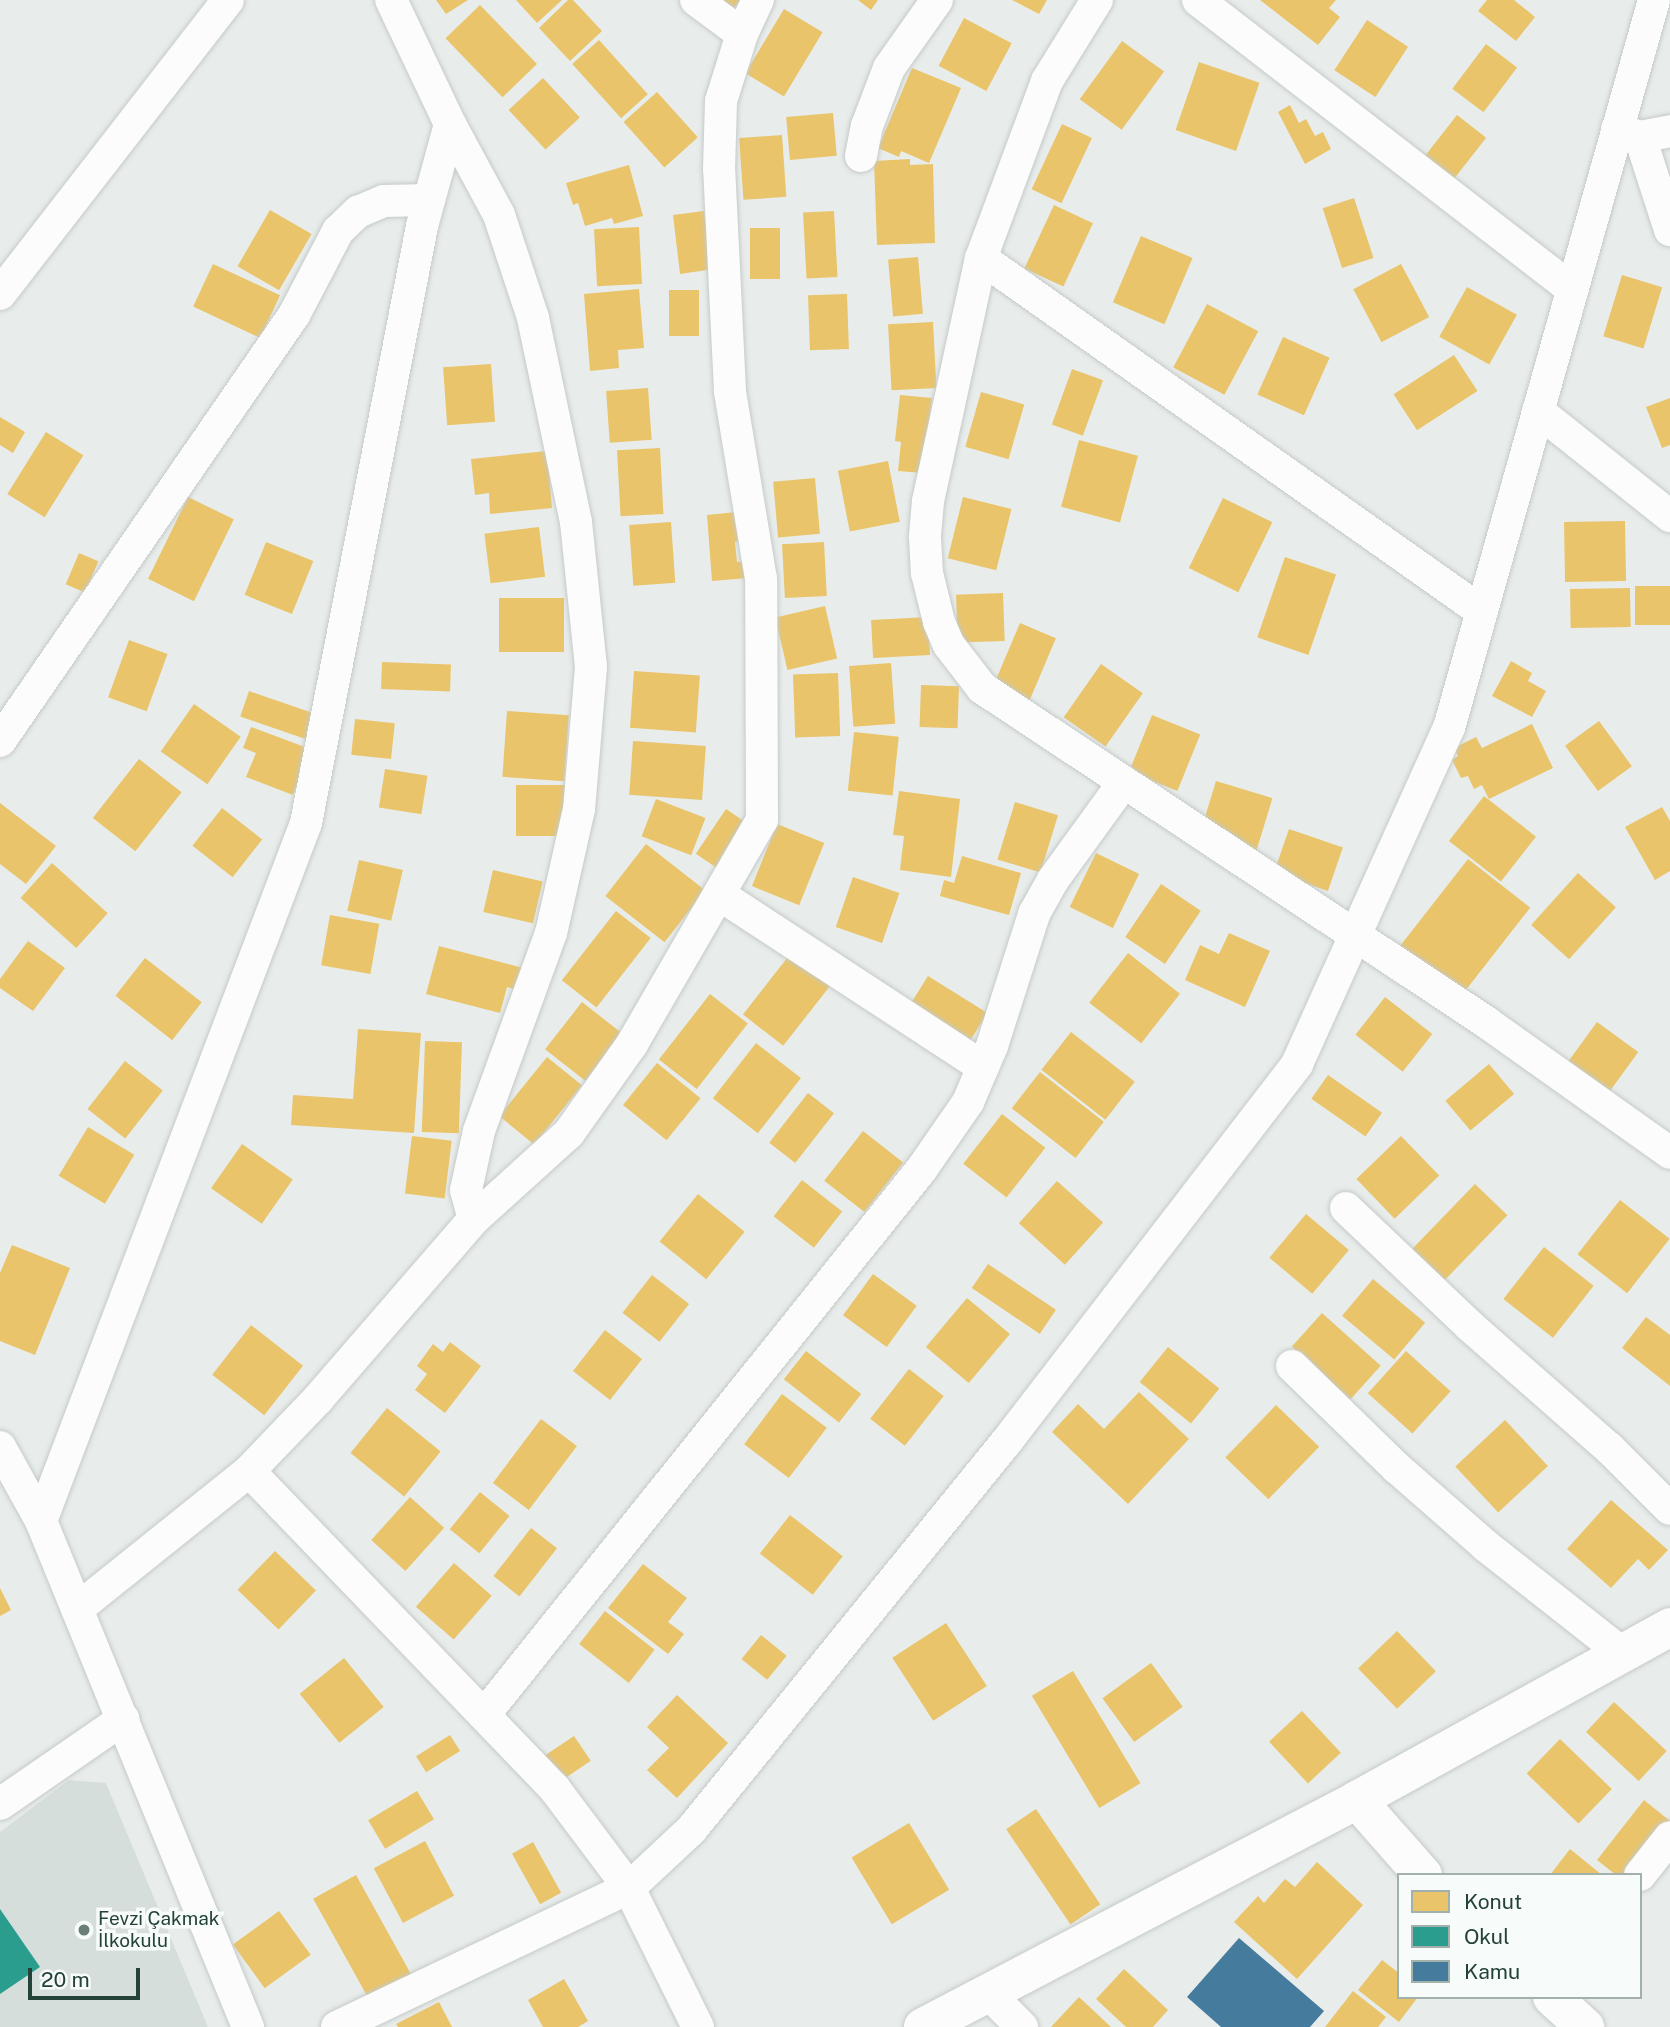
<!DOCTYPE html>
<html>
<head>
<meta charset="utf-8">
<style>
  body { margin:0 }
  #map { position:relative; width:1670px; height:2027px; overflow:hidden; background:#e8edeb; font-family:"Public Sans",sans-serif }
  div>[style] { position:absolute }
  .built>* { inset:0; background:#d6dedb }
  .homes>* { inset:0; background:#e9c46a; transform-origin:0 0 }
  .schools>* { inset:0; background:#2a9d8f }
  .public>* { inset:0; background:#457b9d }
  .roads { filter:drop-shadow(0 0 2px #c5cac8) drop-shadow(0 0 2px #c5cac8) }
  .street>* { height:32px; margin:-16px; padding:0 16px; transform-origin:16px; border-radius:16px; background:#fcfcfc }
  .secondary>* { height:38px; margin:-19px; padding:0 19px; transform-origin:19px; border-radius:19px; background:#fcfcfc }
  .dots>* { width:19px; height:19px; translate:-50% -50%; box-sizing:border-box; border:4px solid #f7fbf9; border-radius:50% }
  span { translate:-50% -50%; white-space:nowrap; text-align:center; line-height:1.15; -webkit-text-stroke:7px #f7fbf9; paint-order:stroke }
  .poi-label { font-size:19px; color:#24423a }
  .left { translate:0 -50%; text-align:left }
  .legend { position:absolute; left:1397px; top:1873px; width:245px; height:126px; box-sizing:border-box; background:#f7fbf9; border:2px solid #a3b1ad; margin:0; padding:9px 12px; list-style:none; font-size:21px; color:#24423a }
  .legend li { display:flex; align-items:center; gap:14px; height:35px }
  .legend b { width:35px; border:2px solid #a3b1ad }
  .scale { position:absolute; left:28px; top:1968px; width:112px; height:32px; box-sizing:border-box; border:4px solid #24423a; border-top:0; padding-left:9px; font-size:21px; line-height:24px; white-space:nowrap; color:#24423a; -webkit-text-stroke:5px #f7fbf9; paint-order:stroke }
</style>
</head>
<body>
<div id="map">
  <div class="built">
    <i style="clip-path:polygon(69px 1780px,106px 1783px,208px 2027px,0 2027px,0 1832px)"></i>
  </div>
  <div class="homes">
    <i style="clip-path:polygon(436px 0,468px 0,446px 14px)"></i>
    <i style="clip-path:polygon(516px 0,562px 0,537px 23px)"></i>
    <i style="clip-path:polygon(568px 0,573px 0,602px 31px,570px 61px,539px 28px)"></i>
    <i style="clip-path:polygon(710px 0,740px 0,729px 15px)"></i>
    <i style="clip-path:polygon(858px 0,878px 0,871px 10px)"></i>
    <i style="clip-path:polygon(1012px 0,1047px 0,1039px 14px)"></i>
    <i style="clip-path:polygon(1260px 0,1336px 0,1329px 8px,1340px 17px,1318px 45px)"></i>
    <i style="clip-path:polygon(1487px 0,1514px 0,1535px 17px,1516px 41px,1478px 11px)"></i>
    <i style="left:480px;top:5px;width:82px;height:48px;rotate:46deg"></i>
    <i style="left:784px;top:9px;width:45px;height:75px;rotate:31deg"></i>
    <i style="left:964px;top:18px;width:54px;height:54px;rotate:28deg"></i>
    <i style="left:1367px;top:20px;width:49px;height:60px;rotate:33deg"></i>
    <i style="left:599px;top:40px;width:73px;height:36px;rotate:48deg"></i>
    <i style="left:1122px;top:41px;width:52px;height:72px;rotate:36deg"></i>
    <i style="left:1486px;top:44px;width:39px;height:56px;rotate:37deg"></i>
    <i style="left:1199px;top:62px;width:64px;height:72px;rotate:19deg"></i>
    <i style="clip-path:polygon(912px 68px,961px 88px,929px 163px,901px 151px,899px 157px,878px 148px)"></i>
    <i style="left:543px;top:78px;width:54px;height:47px;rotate:47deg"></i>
    <i style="left:657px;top:92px;width:61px;height:45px;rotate:48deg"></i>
    <i style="clip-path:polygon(1290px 105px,1299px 123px,1306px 119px,1315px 136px,1323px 132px,1331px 149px,1305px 164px,1278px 112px)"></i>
    <i style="left:833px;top:113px;width:43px;height:47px;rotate:85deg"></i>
    <i style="left:1457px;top:115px;width:37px;height:61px;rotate:38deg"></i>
    <i style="left:1062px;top:124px;width:33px;height:72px;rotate:25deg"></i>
    <i style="left:782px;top:135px;width:62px;height:43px;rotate:86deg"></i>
    <i style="clip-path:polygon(910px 159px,910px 165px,933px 164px,935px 243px,877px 245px,874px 161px)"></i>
    <i style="clip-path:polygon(629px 165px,643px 216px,614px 224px,612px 218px,585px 226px,578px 203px,573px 205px,566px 183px)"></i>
    <i style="left:1354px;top:198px;width:63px;height:33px;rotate:72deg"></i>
    <i style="left:1054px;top:205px;width:43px;height:70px;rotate:25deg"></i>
    <i style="left:270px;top:210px;width:48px;height:65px;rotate:30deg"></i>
    <i style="clip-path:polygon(704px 211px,709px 247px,720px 268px,680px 274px,673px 215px)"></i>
    <i style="left:834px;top:211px;width:66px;height:31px;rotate:87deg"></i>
    <i style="left:639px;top:227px;width:57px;height:45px;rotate:87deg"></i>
    <i style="left:750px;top:228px;width:30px;height:51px"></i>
    <i style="left:1141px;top:236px;width:56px;height:72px;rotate:23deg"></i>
    <i style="left:918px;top:257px;width:57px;height:30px;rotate:85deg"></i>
    <i style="left:213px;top:264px;width:74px;height:47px;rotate:25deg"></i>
    <i style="left:1401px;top:264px;width:60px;height:54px;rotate:62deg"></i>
    <i style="left:1622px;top:275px;width:42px;height:64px;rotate:17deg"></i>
    <i style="left:1467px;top:287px;width:57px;height:57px;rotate:29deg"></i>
    <i style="clip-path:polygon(639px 289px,644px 348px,618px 350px,619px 368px,590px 371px,584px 294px)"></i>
    <i style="left:669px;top:290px;width:30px;height:46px"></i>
    <i style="left:847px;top:294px;width:55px;height:39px;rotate:88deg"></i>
    <i style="left:1207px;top:304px;width:58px;height:72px;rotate:28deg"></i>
    <i style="left:933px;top:322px;width:66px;height:45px;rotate:87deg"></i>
    <i style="left:1283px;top:337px;width:51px;height:63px;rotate:24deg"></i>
    <i style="left:1454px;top:355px;width:43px;height:72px;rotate:57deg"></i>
    <i style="left:491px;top:364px;width:58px;height:48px;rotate:86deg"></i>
    <i style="left:1072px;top:369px;width:33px;height:59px;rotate:20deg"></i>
    <i style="left:648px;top:388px;width:52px;height:42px;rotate:86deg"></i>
    <i style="left:981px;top:392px;width:45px;height:57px;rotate:16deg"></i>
    <i style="clip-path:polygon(900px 395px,932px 398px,923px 473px,898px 471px,901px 442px,895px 441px)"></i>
    <i style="clip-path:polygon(1670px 398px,1670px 445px,1662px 448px,1646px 407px)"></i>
    <i style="clip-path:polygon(0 417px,25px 432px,13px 453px,0 445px)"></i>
    <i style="left:46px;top:432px;width:44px;height:73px;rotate:32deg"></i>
    <i style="left:1079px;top:440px;width:61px;height:69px;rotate:15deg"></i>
    <i style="left:660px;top:448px;width:66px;height:43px;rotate:87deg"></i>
    <i style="clip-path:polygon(547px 451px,552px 508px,490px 514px,489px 493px,475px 495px,471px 459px)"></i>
    <i style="left:888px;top:461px;width:62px;height:51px;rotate:79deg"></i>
    <i style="left:815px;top:478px;width:56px;height:42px;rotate:85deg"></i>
    <i style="left:188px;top:497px;width:51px;height:91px;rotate:26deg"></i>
    <i style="left:963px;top:497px;width:50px;height:63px;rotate:14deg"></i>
    <i style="left:1223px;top:498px;width:55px;height:78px;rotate:26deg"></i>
    <i style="clip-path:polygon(746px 511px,749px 540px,735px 542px,737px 562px,747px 561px,748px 578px,712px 581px,707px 515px)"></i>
    <i style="left:1625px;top:521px;width:60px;height:61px;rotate:89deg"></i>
    <i style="left:671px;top:522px;width:61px;height:42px;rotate:86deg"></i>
    <i style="left:539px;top:527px;width:50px;height:55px;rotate:83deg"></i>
    <i style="left:266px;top:542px;width:51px;height:57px;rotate:22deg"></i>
    <i style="left:824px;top:542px;width:54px;height:42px;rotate:87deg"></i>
    <i style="left:79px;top:553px;width:21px;height:34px;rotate:23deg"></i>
    <i style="left:1285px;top:557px;width:54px;height:85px;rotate:19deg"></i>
    <i style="left:1670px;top:586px;width:39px;height:35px;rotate:90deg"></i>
    <i style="left:1630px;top:588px;width:39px;height:60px;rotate:89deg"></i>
    <i style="left:1003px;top:593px;width:48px;height:47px;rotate:88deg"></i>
    <i style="left:499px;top:598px;width:65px;height:54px"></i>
    <i style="left:825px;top:606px;width:54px;height:51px;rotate:77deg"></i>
    <i style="left:928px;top:617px;width:38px;height:57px;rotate:87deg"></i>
    <i style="left:1020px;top:623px;width:39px;height:70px;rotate:23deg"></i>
    <i style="left:129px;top:640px;width:41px;height:61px;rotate:20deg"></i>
    <i style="clip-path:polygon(1511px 661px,1532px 673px,1528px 681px,1546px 691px,1532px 717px,1492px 696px)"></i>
    <i style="left:382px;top:662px;width:69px;height:27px;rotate:2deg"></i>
    <i style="left:891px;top:663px;width:61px;height:42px;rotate:86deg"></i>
    <i style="left:1101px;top:664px;width:51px;height:65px;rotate:35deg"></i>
    <i style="left:634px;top:671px;width:66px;height:57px;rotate:4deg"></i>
    <i style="left:838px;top:673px;width:63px;height:45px;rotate:88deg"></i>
    <i style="left:921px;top:685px;width:38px;height:42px;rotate:2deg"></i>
    <i style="left:249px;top:691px;width:82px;height:27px;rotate:19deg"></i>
    <i style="left:194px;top:704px;width:57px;height:58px;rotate:35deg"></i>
    <i style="left:507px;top:711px;width:62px;height:66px;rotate:4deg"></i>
    <i style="left:1152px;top:715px;width:52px;height:61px;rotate:22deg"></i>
    <i style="left:355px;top:719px;width:40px;height:36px;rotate:6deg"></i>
    <i style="left:1599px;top:721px;width:56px;height:42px;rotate:54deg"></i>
    <i style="clip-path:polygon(1532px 724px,1553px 768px,1489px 799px,1482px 785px,1474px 789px,1468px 776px,1461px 778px,1452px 760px,1458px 756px,1454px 748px,1476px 737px,1482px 748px)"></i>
    <i style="clip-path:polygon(251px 727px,310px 749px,293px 795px,246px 777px,256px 753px,243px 748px)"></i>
    <i style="left:854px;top:732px;width:45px;height:59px;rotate:6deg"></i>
    <i style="left:633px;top:741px;width:73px;height:54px;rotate:4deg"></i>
    <i style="left:139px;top:759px;width:54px;height:75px;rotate:38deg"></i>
    <i style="left:385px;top:769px;width:43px;height:39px;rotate:9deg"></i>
    <i style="left:1216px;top:781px;width:59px;height:54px;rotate:17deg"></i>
    <i style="left:516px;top:785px;width:49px;height:51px"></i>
    <i style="clip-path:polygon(899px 791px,960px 799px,951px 877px,900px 870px,904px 836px,893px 835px)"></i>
    <i style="left:1484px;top:796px;width:66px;height:57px;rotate:38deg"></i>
    <i style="left:656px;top:799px;width:53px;height:40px;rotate:21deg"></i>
    <i style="left:1015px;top:802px;width:45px;height:60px;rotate:17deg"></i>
    <i style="clip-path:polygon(0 803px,56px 846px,26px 884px,0 864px)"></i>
    <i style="clip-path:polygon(1662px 807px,1670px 821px,1670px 871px,1655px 880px,1625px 827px)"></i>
    <i style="left:222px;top:808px;width:51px;height:48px;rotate:38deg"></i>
    <i style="left:726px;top:809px;width:34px;height:54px;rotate:34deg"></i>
    <i style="left:777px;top:824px;width:51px;height:67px;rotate:22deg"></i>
    <i style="left:1289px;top:829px;width:57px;height:46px;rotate:19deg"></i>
    <i style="left:646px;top:844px;width:75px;height:66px;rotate:38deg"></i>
    <i style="left:1096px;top:853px;width:48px;height:60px;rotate:26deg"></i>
    <i style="clip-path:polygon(962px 856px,1021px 873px,1009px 915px,940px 896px,944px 880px,954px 883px)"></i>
    <i style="left:1468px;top:859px;width:79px;height:111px;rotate:38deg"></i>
    <i style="left:359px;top:860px;width:45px;height:52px;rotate:13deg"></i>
    <i style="left:52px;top:863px;width:75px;height:47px;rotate:42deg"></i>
    <i style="left:493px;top:870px;width:51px;height:43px;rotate:13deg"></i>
    <i style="left:1578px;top:873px;width:51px;height:70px;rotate:42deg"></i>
    <i style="left:853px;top:877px;width:49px;height:53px;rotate:19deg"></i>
    <i style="left:1161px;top:884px;width:48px;height:64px;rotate:34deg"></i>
    <i style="left:616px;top:911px;width:44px;height:88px;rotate:38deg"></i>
    <i style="left:330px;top:915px;width:50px;height:51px;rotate:10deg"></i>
    <i style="clip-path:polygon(1229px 933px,1270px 951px,1245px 1007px,1185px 980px,1200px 945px,1219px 954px)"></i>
    <i style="clip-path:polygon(28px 941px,65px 968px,33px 1011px,0 988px,0 979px)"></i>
    <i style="clip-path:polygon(439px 946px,523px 968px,518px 990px,507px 987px,500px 1013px,426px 994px)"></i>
    <i style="left:791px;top:953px;width:51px;height:78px;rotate:38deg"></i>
    <i style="left:1128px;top:953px;width:66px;height:63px;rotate:38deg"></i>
    <i style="left:145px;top:958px;width:72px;height:48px;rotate:38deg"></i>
    <i style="left:928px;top:976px;width:70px;height:39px;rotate:32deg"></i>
    <i style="left:710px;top:994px;width:48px;height:83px;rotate:38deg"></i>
    <i style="left:1385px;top:997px;width:60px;height:48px;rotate:38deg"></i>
    <i style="left:582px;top:1002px;width:51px;height:60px;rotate:38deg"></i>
    <i style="left:1597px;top:1022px;width:51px;height:60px;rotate:36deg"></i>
    <i style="clip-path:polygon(358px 1029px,421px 1033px,414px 1133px,291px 1125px,293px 1095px,353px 1099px)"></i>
    <i style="left:1071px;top:1032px;width:81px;height:48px;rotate:38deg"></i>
    <i style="left:425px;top:1041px;width:37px;height:91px;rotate:2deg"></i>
    <i style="left:756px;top:1043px;width:57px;height:70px;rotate:38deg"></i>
    <i style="left:547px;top:1057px;width:45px;height:76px;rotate:39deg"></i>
    <i style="left:125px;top:1061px;width:48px;height:61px;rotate:38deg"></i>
    <i style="left:657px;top:1063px;width:56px;height:54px;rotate:39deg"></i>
    <i style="left:1489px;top:1064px;width:39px;height:57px;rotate:50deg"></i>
    <i style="left:1040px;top:1072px;width:81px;height:46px;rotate:38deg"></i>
    <i style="left:1328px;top:1075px;width:66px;height:29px;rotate:35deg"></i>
    <i style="left:808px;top:1093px;width:33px;height:63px;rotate:38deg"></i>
    <i style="left:1002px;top:1114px;width:55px;height:63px;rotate:38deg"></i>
    <i style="left:88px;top:1127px;width:54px;height:57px;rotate:31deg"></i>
    <i style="left:863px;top:1131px;width:51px;height:63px;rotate:38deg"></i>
    <i style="left:412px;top:1136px;width:40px;height:58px;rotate:7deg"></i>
    <i style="left:1401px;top:1136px;width:55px;height:62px;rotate:46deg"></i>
    <i style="left:242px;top:1144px;width:62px;height:54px;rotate:35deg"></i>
    <i style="left:802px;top:1180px;width:51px;height:46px;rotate:38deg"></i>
    <i style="left:1057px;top:1181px;width:62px;height:57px;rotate:42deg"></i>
    <i style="left:1475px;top:1184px;width:45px;height:103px;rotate:44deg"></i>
    <i style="left:698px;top:1194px;width:60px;height:61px;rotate:39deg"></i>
    <i style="left:1620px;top:1200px;width:63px;height:69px;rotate:38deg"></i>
    <i style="left:1306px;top:1214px;width:56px;height:57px;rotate:40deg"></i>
    <i style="clip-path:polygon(12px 1245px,70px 1268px,35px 1355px,0 1341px,0 1273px)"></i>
    <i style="left:1544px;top:1247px;width:63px;height:66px;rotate:38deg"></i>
    <i style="left:988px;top:1264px;width:82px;height:29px;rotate:34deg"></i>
    <i style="left:873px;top:1274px;width:54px;height:51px;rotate:36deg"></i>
    <i style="left:652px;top:1275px;width:47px;height:48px;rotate:38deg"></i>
    <i style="left:1373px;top:1279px;width:68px;height:48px;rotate:40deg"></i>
    <i style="left:967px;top:1298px;width:56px;height:64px;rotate:40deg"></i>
    <i style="left:1322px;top:1313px;width:79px;height:45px;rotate:42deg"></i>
    <i style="clip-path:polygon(1646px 1317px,1670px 1335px,1670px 1386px,1622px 1348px)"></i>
    <i style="left:251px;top:1325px;width:66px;height:63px;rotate:38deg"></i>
    <i style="left:605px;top:1330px;width:47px;height:52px;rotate:38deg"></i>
    <i style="clip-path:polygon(450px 1342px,481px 1366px,445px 1413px,415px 1390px,427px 1374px,417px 1366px,433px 1344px,443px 1352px)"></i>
    <i style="left:1168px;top:1347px;width:66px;height:45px;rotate:39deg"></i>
    <i style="left:806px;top:1351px;width:70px;height:36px;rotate:38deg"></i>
    <i style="left:1406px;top:1351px;width:60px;height:57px;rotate:42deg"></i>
    <i style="left:909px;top:1369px;width:44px;height:63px;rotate:38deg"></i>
    <i style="clip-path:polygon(1139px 1392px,1189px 1439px,1128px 1504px,1052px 1432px,1078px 1404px,1104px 1429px)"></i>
    <i style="left:782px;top:1394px;width:56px;height:63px;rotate:37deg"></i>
    <i style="left:1276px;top:1405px;width:60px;height:73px;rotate:44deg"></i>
    <i style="left:387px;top:1408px;width:69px;height:58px;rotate:39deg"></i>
    <i style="left:541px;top:1419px;width:45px;height:80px;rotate:37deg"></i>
    <i style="left:1505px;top:1420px;width:63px;height:68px;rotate:47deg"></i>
    <i style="left:480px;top:1492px;width:38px;height:48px;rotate:39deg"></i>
    <i style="left:410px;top:1497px;width:46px;height:58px;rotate:42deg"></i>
    <i style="clip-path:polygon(1611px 1500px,1668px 1550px,1649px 1570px,1638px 1559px,1611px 1588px,1567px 1549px)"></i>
    <i style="left:790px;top:1515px;width:67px;height:49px;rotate:38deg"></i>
    <i style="left:531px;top:1528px;width:33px;height:61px;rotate:38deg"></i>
    <i style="left:275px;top:1551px;width:57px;height:54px;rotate:44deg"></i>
    <i style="left:454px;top:1563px;width:50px;height:58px;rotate:41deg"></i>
    <i style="clip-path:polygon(643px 1564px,687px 1598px,668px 1622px,684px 1634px,668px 1654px,608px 1608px)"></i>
    <i style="clip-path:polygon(0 1588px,11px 1610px,0 1616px)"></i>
    <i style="left:605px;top:1611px;width:63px;height:42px;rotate:38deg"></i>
    <i style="left:946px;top:1623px;width:75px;height:64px;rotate:57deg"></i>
    <i style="left:1397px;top:1631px;width:56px;height:54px;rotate:46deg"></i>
    <i style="left:761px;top:1635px;width:33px;height:31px;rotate:39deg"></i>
    <i style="left:344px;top:1658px;width:63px;height:57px;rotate:51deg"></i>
    <i style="left:1151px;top:1663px;width:54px;height:60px;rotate:54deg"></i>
    <i style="left:1073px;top:1671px;width:131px;height:48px;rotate:59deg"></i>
    <i style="clip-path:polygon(677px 1695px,728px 1743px,677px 1798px,647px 1770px,669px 1748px,647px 1727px)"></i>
    <i style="left:1614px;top:1702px;width:72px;height:41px;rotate:43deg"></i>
    <i style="left:1302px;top:1711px;width:57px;height:45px;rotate:47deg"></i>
    <i style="left:450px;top:1735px;width:19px;height:40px;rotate:58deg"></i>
    <i style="left:574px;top:1736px;width:30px;height:39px;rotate:56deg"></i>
    <i style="left:1560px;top:1739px;width:72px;height:48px;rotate:44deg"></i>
    <i style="left:417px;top:1791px;width:33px;height:57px;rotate:59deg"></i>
    <i style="clip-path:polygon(1644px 1800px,1670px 1821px,1670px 1824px,1631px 1875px,1616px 1875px,1597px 1860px)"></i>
    <i style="left:1036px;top:1809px;width:115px;height:36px;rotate:56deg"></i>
    <i style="left:909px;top:1823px;width:78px;height:67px;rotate:59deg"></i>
    <i style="left:425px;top:1841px;width:62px;height:58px;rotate:62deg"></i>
    <i style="left:533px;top:1842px;width:58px;height:24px;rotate:61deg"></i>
    <i style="clip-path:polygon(1570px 1849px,1602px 1875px,1550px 1875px)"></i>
    <i style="clip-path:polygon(1317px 1862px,1363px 1905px,1297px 1979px,1234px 1922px,1258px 1896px,1264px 1903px,1285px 1879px,1295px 1887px)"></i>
    <i style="left:356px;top:1875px;width:115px;height:49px;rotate:61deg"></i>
    <i style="left:279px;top:1911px;width:54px;height:57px;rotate:54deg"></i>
    <i style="clip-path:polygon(1382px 1960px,1399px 1973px,1399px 1997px,1418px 1997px,1399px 2022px,1358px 1990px)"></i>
    <i style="clip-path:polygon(1124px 1969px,1168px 2010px,1153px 2027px,1126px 2027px,1096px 1999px)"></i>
    <i style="clip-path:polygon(564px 1979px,588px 2021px,578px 2027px,543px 2027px,528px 2000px)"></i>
    <i style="clip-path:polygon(1353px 1991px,1386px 2017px,1378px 2027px,1325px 2027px)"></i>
    <i style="clip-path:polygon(1079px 1997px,1111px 2027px,1051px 2027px)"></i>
    <i style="clip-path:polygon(439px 2002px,452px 2027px,398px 2027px,396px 2024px)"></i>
  </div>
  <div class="schools">
    <i style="clip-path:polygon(0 1909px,40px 1967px,0 1994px)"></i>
  </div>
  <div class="public">
    <i style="clip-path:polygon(1239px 1938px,1324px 2011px,1310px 2027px,1221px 2027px,1187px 1997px)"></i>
  </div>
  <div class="roads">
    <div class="street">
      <i style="left:696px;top:0;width:57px;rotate:36.5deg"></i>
      <i style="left:1097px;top:0;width:95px;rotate:121.7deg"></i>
      <i style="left:1047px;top:81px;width:189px;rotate:110.4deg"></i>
      <i style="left:981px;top:258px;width:249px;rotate:102.3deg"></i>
      <i style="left:928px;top:501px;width:36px;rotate:95deg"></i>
      <i style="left:925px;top:537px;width:36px;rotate:87deg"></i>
      <i style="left:927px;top:573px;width:50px;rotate:76.2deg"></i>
      <i style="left:939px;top:622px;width:25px;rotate:67deg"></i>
      <i style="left:949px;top:645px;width:54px;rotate:52.5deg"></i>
      <i style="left:982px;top:688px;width:605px;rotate:33.53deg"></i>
      <i style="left:1486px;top:1022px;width:226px;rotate:35.4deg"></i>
      <i style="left:1198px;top:0;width:473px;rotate:37.7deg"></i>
      <i style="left:450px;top:124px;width:103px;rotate:61.7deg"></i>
      <i style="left:499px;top:215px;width:108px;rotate:71.7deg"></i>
      <i style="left:533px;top:318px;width:208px;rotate:78.1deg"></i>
      <i style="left:576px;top:522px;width:146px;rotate:84.1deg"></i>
      <i style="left:591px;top:667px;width:143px;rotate:94.8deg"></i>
      <i style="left:579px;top:809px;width:127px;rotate:102.7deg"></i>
      <i style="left:551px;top:933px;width:211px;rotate:110deg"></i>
      <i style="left:479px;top:1131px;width:60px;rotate:102.4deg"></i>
      <i style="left:466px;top:1190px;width:30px;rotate:75deg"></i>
      <i style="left:1617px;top:129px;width:24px;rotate:19deg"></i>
      <i style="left:1640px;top:137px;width:98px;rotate:72.1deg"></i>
      <i style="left:1640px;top:137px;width:31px;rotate:-11deg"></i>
      <i style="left:861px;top:156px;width:31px;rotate:-79deg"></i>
      <i style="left:867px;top:126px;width:62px;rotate:-69.2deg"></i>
      <i style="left:889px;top:68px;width:83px;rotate:-54.8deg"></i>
      <i style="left:981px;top:258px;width:612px;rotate:35.22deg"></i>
      <i style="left:0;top:294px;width:372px;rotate:-52.2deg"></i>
      <i style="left:1538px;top:411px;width:169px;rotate:38.5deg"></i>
      <i style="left:0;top:741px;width:518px;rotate:-55.39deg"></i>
      <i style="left:294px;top:315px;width:95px;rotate:-62.4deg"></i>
      <i style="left:338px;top:231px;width:28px;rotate:-44deg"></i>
      <i style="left:358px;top:212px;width:28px;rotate:-23deg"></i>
      <i style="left:384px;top:201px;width:45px;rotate:-1.3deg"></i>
      <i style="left:720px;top:895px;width:314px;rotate:33.2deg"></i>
      <i style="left:1346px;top:1208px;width:171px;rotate:43.6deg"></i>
      <i style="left:1470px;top:1326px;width:185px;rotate:41.3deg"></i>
      <i style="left:1609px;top:1448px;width:86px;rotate:45deg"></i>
      <i style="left:1292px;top:1366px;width:146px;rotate:44.2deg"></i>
      <i style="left:1397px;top:1468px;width:118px;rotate:41.2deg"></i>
      <i style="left:1486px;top:1546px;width:173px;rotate:38.2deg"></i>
      <i style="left:0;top:1447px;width:85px;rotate:61deg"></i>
      <i style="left:41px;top:1521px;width:547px;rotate:67.75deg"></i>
      <i style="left:249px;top:1471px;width:440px;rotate:46.1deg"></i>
      <i style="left:554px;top:1788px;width:125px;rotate:53.1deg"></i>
      <i style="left:629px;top:1888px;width:155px;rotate:63.6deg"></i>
      <i style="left:41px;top:1521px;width:747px;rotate:-69.21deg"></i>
      <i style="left:306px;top:823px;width:608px;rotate:-79deg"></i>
      <i style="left:422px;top:226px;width:106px;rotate:-74.6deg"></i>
      <i style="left:450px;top:124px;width:137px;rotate:-115.4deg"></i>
      <i style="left:77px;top:1609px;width:221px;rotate:-38.7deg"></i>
      <i style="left:249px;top:1471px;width:100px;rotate:-46.2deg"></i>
      <i style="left:318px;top:1399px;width:238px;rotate:-49.1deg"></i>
      <i style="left:474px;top:1219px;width:128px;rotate:-42.2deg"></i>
      <i style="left:569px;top:1133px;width:109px;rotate:-54.7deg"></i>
      <i style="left:632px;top:1044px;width:259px;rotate:-59.9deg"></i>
      <i style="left:762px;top:820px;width:241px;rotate:-90.2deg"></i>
      <i style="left:761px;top:579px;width:191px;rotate:-99.4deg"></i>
      <i style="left:730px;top:391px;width:222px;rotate:-92.8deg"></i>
      <i style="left:719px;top:169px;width:68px;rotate:-88.3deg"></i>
      <i style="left:721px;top:101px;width:70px;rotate:-72.6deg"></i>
      <i style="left:742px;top:34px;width:38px;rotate:-65deg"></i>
      <i style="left:484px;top:1715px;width:699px;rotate:-51.28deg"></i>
      <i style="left:921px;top:1170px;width:83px;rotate:-55.3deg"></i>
      <i style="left:968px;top:1102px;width:61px;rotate:-66.8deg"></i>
      <i style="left:992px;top:1046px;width:139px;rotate:-72.3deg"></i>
      <i style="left:1034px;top:914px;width:39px;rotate:-61deg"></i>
      <i style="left:1053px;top:880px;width:121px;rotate:-54.1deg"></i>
      <i style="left:0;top:1804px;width:150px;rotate:-34.6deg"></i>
      <i style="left:1640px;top:1875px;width:48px;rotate:-51.7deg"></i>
      <i style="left:989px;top:1994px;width:47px;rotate:45deg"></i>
      <i style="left:337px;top:2027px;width:323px;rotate:-25.5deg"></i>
      <i style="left:629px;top:1888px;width:85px;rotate:-43.1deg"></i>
      <i style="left:691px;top:1830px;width:501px;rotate:-50.91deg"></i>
      <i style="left:1007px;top:1441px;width:476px;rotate:-52.4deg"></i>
      <i style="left:1297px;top:1064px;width:369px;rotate:-65.7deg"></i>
      <i style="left:1449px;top:728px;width:756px;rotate:-74.27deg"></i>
    </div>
    <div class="secondary">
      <i style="left:1357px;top:1800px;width:100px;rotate:48.7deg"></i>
      <i style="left:1552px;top:1997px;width:45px;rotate:42.3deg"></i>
      <i style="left:923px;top:2027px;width:490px;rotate:-27.6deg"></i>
      <i style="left:1357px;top:1800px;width:358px;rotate:-28.9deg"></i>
    </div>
  </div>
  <div class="dots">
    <i style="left:84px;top:1930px;background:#697e78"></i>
  </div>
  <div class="poi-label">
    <span class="left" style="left:98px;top:1930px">Fevzi Çakmak<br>İlkokulu</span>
  </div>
  <ul class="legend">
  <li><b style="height:19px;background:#e9c46a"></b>Konut</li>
  <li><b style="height:19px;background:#2a9d8f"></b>Okul</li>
  <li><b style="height:19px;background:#457b9d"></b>Kamu</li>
  </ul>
  <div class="scale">20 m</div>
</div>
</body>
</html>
